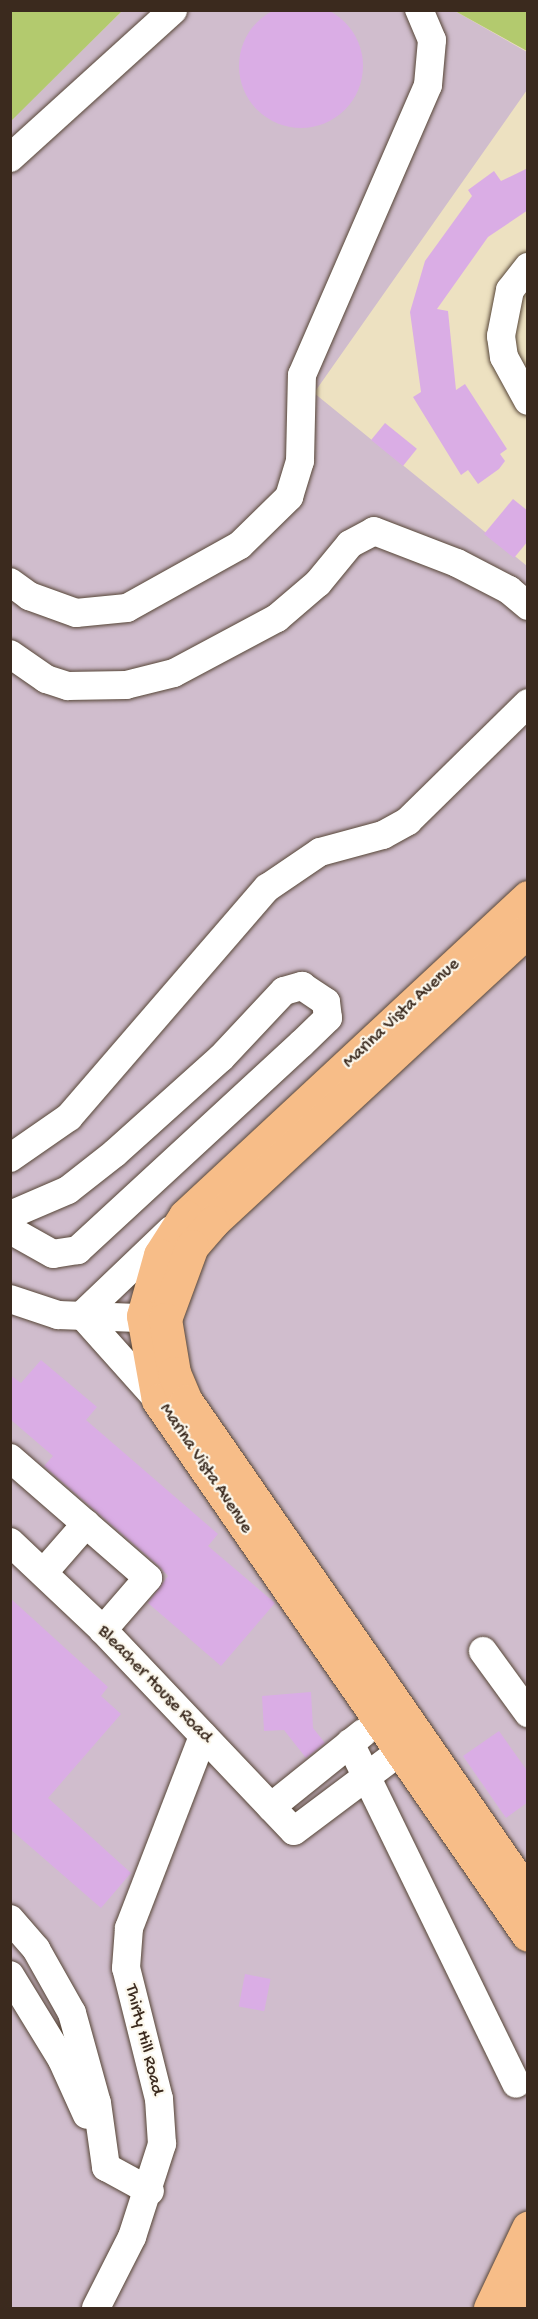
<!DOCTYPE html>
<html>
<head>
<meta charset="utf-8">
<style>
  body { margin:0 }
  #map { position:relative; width:538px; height:2319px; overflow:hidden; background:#ede1c1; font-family:"Gochi Hand",sans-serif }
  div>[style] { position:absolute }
  .industrial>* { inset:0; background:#d0bdcd }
  .green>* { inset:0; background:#b3ca6e }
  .building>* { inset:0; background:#daade5; transform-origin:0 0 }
  .round { border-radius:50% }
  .roads { filter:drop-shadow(0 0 2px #564536) drop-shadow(0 0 2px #564536) }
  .minor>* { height:28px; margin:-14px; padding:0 14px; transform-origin:14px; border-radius:14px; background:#fff }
  .major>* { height:33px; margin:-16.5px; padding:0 16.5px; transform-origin:16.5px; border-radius:16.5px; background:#f7bd88 }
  span { translate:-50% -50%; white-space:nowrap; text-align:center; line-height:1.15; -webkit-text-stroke:4.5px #fbf7ec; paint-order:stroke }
  .street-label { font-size:18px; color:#3b2a1e }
  .frame { position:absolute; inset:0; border:12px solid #3b2a1e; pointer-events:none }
</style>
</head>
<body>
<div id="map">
  <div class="industrial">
    <i style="clip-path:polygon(122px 11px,455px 11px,527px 52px,527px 90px,314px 393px,527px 566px,527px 897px,143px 1316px,527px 1935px,527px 2228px,490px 2308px,11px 2308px,10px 121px)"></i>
    <i style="clip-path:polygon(527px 930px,527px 1895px,186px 1401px,175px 1286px,182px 1266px)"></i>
  </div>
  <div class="green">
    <i style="clip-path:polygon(11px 10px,122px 10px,122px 11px,11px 121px)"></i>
    <i style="clip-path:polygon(455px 11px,527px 11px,527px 52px,527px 51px)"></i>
  </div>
  <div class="building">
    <i class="round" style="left:239px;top:4px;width:124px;height:124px"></i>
    <i style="clip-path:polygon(528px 168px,528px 210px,488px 237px,437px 309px,448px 311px,456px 390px,465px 384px,507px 449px,500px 454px,505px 461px,499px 469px,478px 484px,468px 470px,461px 475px,413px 397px,421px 392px,410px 312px,425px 261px,472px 196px,468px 190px,494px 171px,501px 181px)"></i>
    <i style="left:385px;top:423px;width:41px;height:22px;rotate:39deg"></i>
    <i style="clip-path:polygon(513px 499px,528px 511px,528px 541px,514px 558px,484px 534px)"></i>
    <i style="clip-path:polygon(41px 1360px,97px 1407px,86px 1420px,218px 1534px,208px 1546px,275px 1603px,221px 1666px,148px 1603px,168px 1576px,159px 1566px,44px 1466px,53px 1456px,10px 1419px,10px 1375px,21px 1383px)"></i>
    <i style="clip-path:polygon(10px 1598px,108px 1687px,101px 1696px,121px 1714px,48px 1798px,131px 1873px,101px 1908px,10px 1829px)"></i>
    <i style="clip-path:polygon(311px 1692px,313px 1728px,325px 1743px,306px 1758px,284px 1730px,264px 1731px,262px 1696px)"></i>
    <i style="clip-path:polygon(499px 1731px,528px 1772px,528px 1802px,506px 1818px,463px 1756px)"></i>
    <i style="left:245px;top:1974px;width:26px;height:33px;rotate:11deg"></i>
  </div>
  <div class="roads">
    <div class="minor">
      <i style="left:10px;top:158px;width:220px;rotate:-42.2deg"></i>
      <i style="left:528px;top:267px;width:29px;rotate:128deg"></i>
      <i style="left:510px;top:290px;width:47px;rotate:101.1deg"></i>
      <i style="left:501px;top:336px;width:21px;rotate:82deg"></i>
      <i style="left:504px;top:357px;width:50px;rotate:61.4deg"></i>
      <i style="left:10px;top:582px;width:24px;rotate:36deg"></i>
      <i style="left:29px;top:596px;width:50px;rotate:19.9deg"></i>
      <i style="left:76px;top:613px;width:51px;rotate:-5.6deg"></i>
      <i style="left:127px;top:608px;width:129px;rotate:-29.1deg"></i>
      <i style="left:240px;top:545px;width:69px;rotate:-44.4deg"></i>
      <i style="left:289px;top:497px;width:38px;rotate:-73deg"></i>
      <i style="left:300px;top:461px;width:86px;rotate:-88.7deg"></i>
      <i style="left:302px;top:375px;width:316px;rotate:-66.5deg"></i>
      <i style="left:428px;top:85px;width:45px;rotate:-84.9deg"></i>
      <i style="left:432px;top:40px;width:33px;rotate:-113deg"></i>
      <i style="left:10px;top:654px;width:44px;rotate:34.8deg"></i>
      <i style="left:46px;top:679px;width:23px;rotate:18deg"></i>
      <i style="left:68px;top:686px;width:58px;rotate:-1deg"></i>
      <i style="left:126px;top:685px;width:49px;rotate:-14deg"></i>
      <i style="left:174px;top:673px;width:117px;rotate:-28.1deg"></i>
      <i style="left:277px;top:618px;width:54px;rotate:-40.5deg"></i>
      <i style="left:318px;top:583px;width:50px;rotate:-50.6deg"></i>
      <i style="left:350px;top:544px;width:27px;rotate:-28deg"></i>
      <i style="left:374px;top:531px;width:89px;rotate:21.1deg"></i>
      <i style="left:457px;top:563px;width:59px;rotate:27.4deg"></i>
      <i style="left:509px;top:590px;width:25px;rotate:40deg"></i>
      <i style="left:10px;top:1158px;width:72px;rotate:-34.8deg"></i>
      <i style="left:69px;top:1117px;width:303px;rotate:-49.2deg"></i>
      <i style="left:267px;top:888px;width:64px;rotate:-34.2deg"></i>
      <i style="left:320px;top:852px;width:65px;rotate:-15.1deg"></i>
      <i style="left:383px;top:835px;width:29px;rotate:-29deg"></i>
      <i style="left:408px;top:821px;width:168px;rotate:-44.5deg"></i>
      <i style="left:10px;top:1215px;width:63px;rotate:-23.3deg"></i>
      <i style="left:68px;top:1190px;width:60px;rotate:-38.2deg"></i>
      <i style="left:115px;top:1153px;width:142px;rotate:-41.9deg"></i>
      <i style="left:221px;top:1058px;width:92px;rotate:-46.8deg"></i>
      <i style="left:284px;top:991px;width:19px;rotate:-16deg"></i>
      <i style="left:302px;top:986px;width:29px;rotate:34deg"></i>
      <i style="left:326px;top:1002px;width:16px;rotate:83deg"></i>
      <i style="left:328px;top:1018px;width:37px;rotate:136deg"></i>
      <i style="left:301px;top:1044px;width:304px;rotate:137.3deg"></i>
      <i style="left:78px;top:1250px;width:25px;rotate:171deg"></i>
      <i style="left:53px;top:1254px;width:49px;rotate:-150.8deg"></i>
      <i style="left:10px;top:1299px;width:51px;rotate:18.4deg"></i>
      <i style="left:58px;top:1315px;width:107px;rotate:2.1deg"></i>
      <i style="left:158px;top:1400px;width:114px;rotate:-131.8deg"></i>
      <i style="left:82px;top:1315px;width:123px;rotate:-43.7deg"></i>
      <i style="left:10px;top:1458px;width:183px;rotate:41deg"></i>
      <i style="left:148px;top:1578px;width:69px;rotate:130.9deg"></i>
      <i style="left:10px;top:1542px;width:128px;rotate:43.4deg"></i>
      <i style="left:103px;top:1630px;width:277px;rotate:46.5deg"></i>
      <i style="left:294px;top:1831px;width:155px;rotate:-36.9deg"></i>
      <i style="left:44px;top:1572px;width:64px;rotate:-48.8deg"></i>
      <i style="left:483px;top:1651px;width:77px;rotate:54deg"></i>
      <i style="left:350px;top:1743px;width:379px;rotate:64deg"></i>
      <i style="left:271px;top:1807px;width:118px;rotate:-38.8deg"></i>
      <i style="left:10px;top:1919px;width:40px;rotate:49deg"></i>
      <i style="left:36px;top:1949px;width:73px;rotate:60.6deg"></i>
      <i style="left:72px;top:2013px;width:93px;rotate:74.5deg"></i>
      <i style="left:97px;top:2103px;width:65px;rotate:82deg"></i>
      <i style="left:106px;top:2167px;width:50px;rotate:28.6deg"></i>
      <i style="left:10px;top:1975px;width:100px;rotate:58.5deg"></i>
      <i style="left:62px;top:2060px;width:60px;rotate:65.6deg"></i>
      <i style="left:96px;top:2308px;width:80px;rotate:-63.1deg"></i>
      <i style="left:132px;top:2237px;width:98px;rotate:-72.1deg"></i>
      <i style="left:162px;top:2144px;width:45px;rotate:-93.8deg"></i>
      <i style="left:159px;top:2099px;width:135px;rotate:-104.1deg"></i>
      <i style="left:126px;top:1968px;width:40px;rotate:-85.7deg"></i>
      <i style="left:129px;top:1928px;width:206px;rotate:-68.9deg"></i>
    </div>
    <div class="major">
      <i style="left:528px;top:897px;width:468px;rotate:137.1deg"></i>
      <i style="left:185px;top:1216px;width:46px;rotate:122.7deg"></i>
      <i style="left:160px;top:1255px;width:63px;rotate:105.6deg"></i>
      <i style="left:143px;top:1316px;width:85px;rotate:79.9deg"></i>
      <i style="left:158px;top:1400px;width:650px;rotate:55.33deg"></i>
      <i style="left:528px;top:930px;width:430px;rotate:137.2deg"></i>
      <i style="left:213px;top:1222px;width:32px;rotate:131deg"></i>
      <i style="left:192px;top:1246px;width:78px;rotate:110.3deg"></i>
      <i style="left:165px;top:1319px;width:55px;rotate:80.5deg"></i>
      <i style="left:174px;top:1373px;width:30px;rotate:67deg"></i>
      <i style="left:186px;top:1401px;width:601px;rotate:55.3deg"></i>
      <i style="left:490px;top:2308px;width:89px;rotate:-64.6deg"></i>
      <i style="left:516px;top:2308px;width:28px;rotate:-64deg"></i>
    </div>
  </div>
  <div class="street-label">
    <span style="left:402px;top:1014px;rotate:-43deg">Marina Vista Avenue</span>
    <span style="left:205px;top:1469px;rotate:56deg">Marina Vista Avenue</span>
    <span style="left:154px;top:1685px;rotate:46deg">Bleacher House Road</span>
    <span style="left:143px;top:2040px;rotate:76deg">Thirty Hill Road</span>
  </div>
  <div class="frame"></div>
</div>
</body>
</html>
